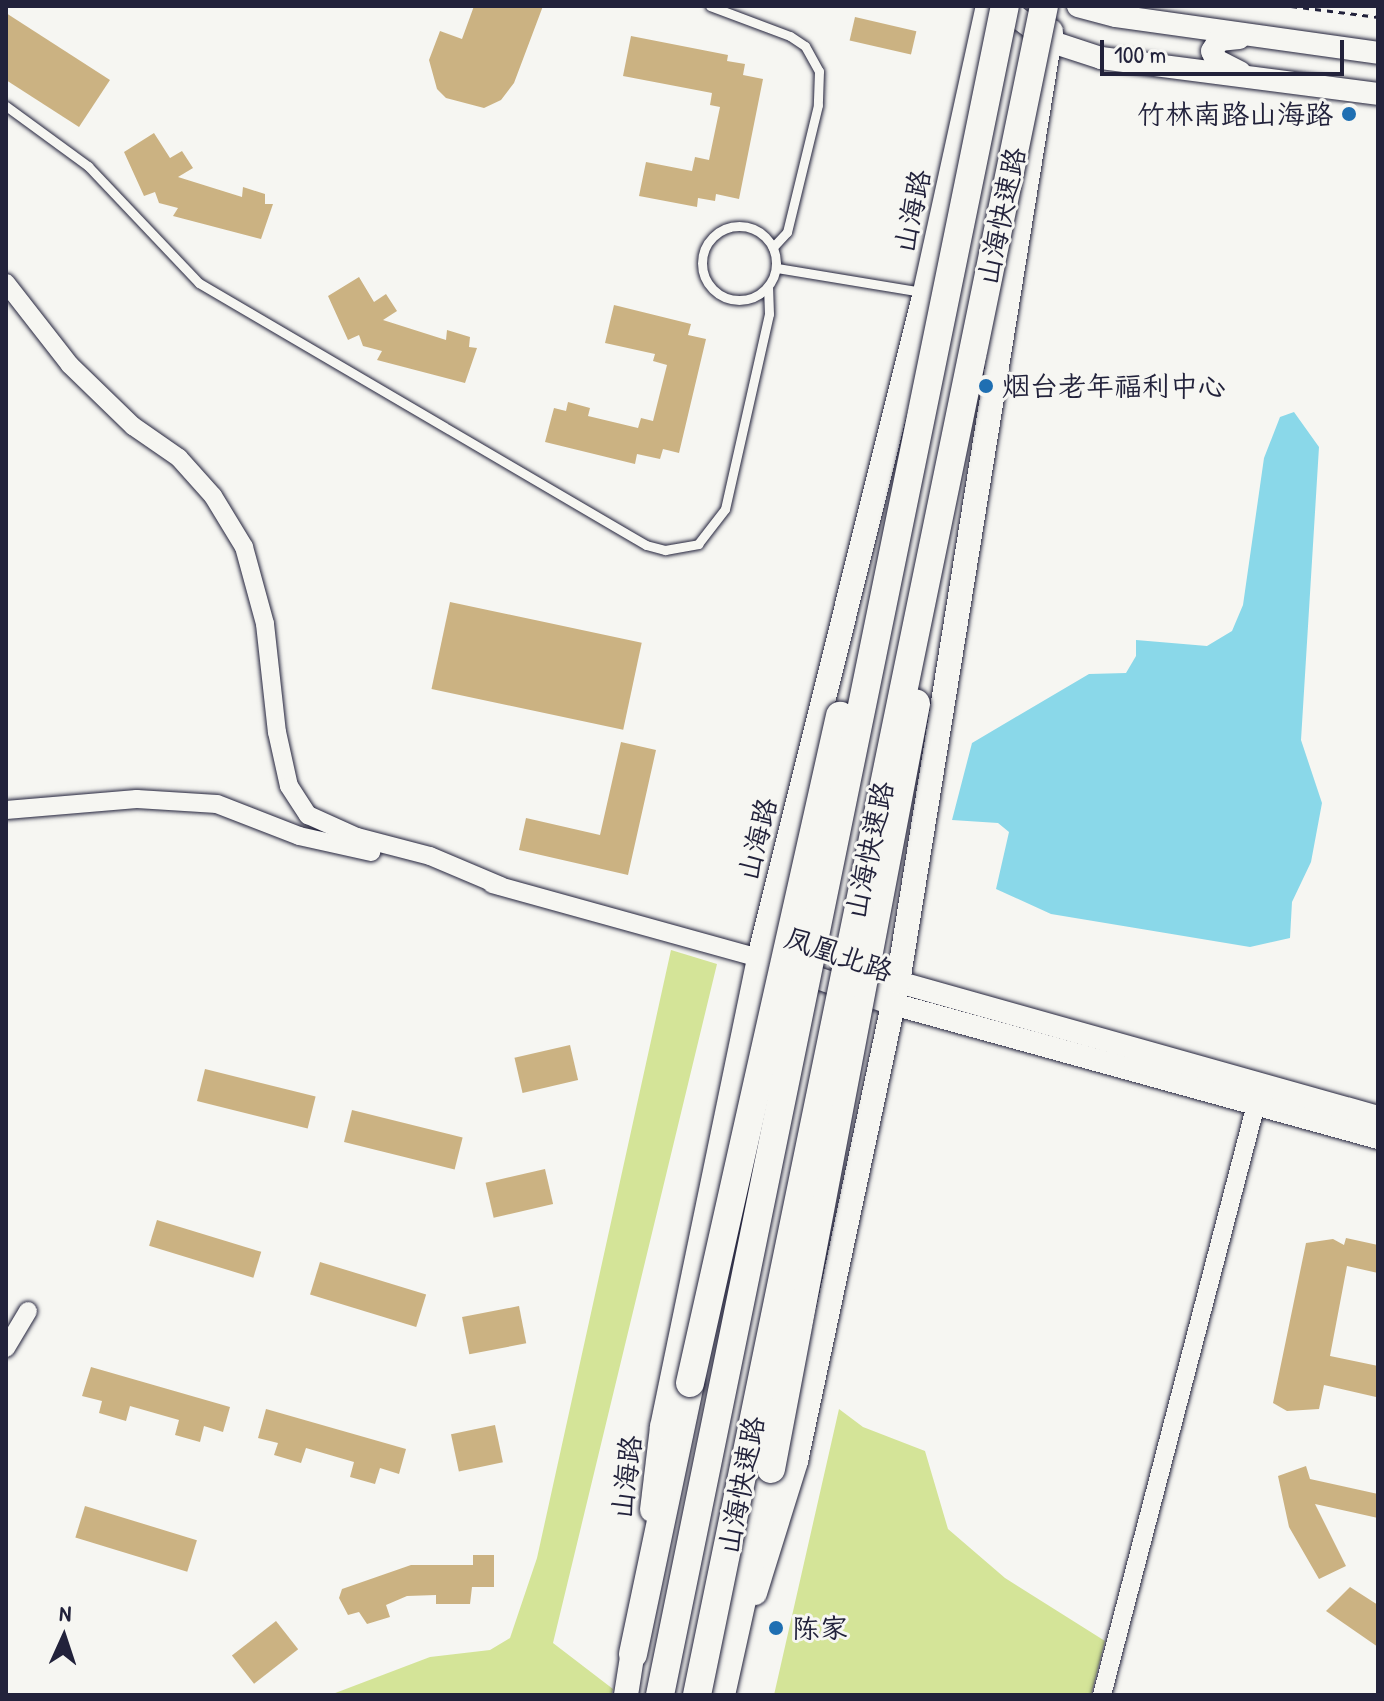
<!DOCTYPE html>
<html>
<head>
<meta charset="utf-8">
<style>
  body { margin:0 }
  #map { position:relative; width:1384px; height:1701px; overflow:hidden; background:#f6f6f2; font-family:"Patrick Hand","LXGW WenKai TC",sans-serif }
  div>[style] { position:absolute }
  .green>* { inset:0; background:#d4e498 }
  .water>* { inset:0; background:#8ad8e9 }
  .building>* { inset:0; background:#cbb282; transform-origin:0 0 }
  .path>* { height:3px; margin-top:-1.5px; transform-origin:0; background:repeating-linear-gradient(90deg,#22223b 0 6px,transparent 0 12px) }
  .roads { filter:drop-shadow(0 0 2px #22223b) drop-shadow(0 0 2px #22223b) }
  .service>* { height:9px; margin:-4.5px; padding:0 4.5px; transform-origin:4.5px; border-radius:4.5px; background:#f6f6f2 }
  .service>.ring { margin:-4.5px; padding:0; box-sizing:content-box; background:none; border:9px solid #f6f6f2; border-radius:50% }
  .minor>* { height:18px; margin:-9px; padding:0 9px; transform-origin:9px; border-radius:9px; background:#f6f6f2 }
  .tertiary>* { height:22px; margin:-11px; padding:0 11px; transform-origin:11px; border-radius:11px; background:#f6f6f2 }
  .secondary>* { height:24px; margin:-12px; padding:0 12px; transform-origin:12px; border-radius:12px; background:#f6f6f2 }
  .trunk>* { height:28px; margin:-14px; padding:0 14px; transform-origin:14px; border-radius:14px; background:#f6f6f2 }
  .bridges { filter:drop-shadow(0 0 2px #22223b) drop-shadow(0 0 2px #22223b) }
  .trunk-bridge>* { height:28px; margin:-14px; padding:0 14px; transform-origin:14px; border-radius:14px; background:#f6f6f2 }
  .dots>* { width:22px; height:22px; translate:-50% -50%; box-sizing:border-box; border:4px solid #f6f6f2; border-radius:50% }
  span { translate:-50% -50%; white-space:nowrap; text-align:center; line-height:1.15; -webkit-text-stroke:6px #f6f6f2; paint-order:stroke }
  .poi-label { font-size:28px; color:#22223b }
  .right { translate:-100% -50%; text-align:right }
  .left { translate:0 -50%; text-align:left }
  .street-label { font-size:28px; color:#22223b }
  .frame { position:absolute; inset:0; border:8px solid #22223b; pointer-events:none }
  .north { position:absolute; left:24px; top:1597px; width:80px; height:80px; -webkit-text-stroke:6px #f6f6f2; paint-order:stroke; rotate:3deg; font-size:22px; font-weight:700; line-height:32px; text-align:center; color:#22223b }
  .north::after { content:''; display:block; margin:auto; width:28px; height:36px; background:#22223b; clip-path:polygon(50% 0,100% 100%,50% 72%,0 100%) }
  .scale { position:absolute; left:1100px; top:40px; width:244px; height:36px; box-sizing:border-box; border:4px solid #22223b; border-top:0; padding-left:10px; font-size:24px; line-height:28px; white-space:nowrap; color:#22223b; -webkit-text-stroke:6px #f6f6f2; paint-order:stroke }
</style>
</head>
<body>
<div id="map">
  <div class="green">
    <i style="clip-path:polygon(671px 950px,717px 964px,553px 1643px,613px 1689px,611px 1695px,330px 1695px,430px 1657px,490px 1650px,510px 1638px,537px 1558px)"></i>
    <i style="clip-path:polygon(839px 1409px,863px 1427px,925px 1451px,948px 1529px,1005px 1578px,1105px 1641px,1091px 1695px,774px 1695px)"></i>
  </div>
  <div class="water">
    <i style="clip-path:polygon(1294px 412px,1319px 447px,1301px 740px,1322px 803px,1311px 862px,1292px 902px,1290px 938px,1250px 947px,1051px 914px,996px 889px,1009px 832px,998px 823px,952px 820px,972px 743px,1089px 674px,1126px 673px,1136px 656px,1136px 640px,1207px 646px,1232px 631px,1243px 605px,1264px 458px,1280px 417px)"></i>
  </div>
  <div class="building">
    <i style="clip-path:polygon(474px 6px,543px 6px,514px 83px,501px 100px,484px 108px,446px 98px,437px 89px,429px 60px,440px 31px,462px 39px)"></i>
    <i style="clip-path:polygon(6px 13px,110px 80px,79px 127px,6px 80px)"></i>
    <i style="left:855px;top:17px;width:63px;height:24px;rotate:13deg"></i>
    <i style="clip-path:polygon(631px 36px,728px 55px,727px 61px,745px 64px,743px 75px,763px 79px,739px 199px,716px 194px,715px 201px,698px 198px,697px 207px,639px 196px,646px 162px,692px 171px,695px 157px,709px 160px,720px 107px,710px 105px,712px 93px,623px 76px)"></i>
    <i style="clip-path:polygon(154px 133px,170px 158px,182px 151px,193px 168px,178px 177px,242px 197px,243px 187px,265px 194px,265px 204px,273px 204px,261px 239px,173px 216px,178px 208px,159px 203px,155px 192px,144px 196px,124px 152px)"></i>
    <i style="clip-path:polygon(359px 277px,374px 302px,386px 294px,397px 311px,383px 320px,446px 340px,447px 330px,470px 337px,469px 347px,477px 348px,465px 383px,377px 360px,382px 351px,363px 346px,359px 335px,348px 340px,328px 296px)"></i>
    <i style="clip-path:polygon(614px 305px,691px 324px,688px 335px,706px 339px,679px 453px,663px 449px,660px 459px,637px 454px,635px 464px,545px 442px,554px 408px,566px 411px,568px 402px,590px 408px,588px 416px,638px 428px,641px 418px,653px 421px,667px 365px,653px 361px,655px 354px,605px 343px)"></i>
    <i style="left:450px;top:602px;width:196px;height:89px;rotate:12deg"></i>
    <i style="clip-path:polygon(621px 742px,656px 750px,628px 875px,519px 850px,526px 818px,600px 835px)"></i>
    <i style="left:570px;top:1045px;width:36px;height:57px;rotate:77deg"></i>
    <i style="left:205px;top:1069px;width:114px;height:33px;rotate:14deg"></i>
    <i style="left:352px;top:1110px;width:114px;height:33px;rotate:14deg"></i>
    <i style="left:545px;top:1169px;width:36px;height:61px;rotate:77deg"></i>
    <i style="left:157px;top:1220px;width:109px;height:27px;rotate:17deg"></i>
    <i style="clip-path:polygon(1346px 1238px,1378px 1245px,1378px 1273px,1347px 1266px,1330px 1356px,1378px 1366px,1376px 1397px,1324px 1385px,1319px 1409px,1287px 1411px,1273px 1403px,1306px 1243px,1333px 1239px,1344px 1245px)"></i>
    <i style="left:320px;top:1262px;width:111px;height:34px;rotate:17deg"></i>
    <i style="left:519px;top:1306px;width:38px;height:58px;rotate:79deg"></i>
    <i style="clip-path:polygon(91px 1367px,230px 1407px,223px 1432px,204px 1426px,200px 1442px,175px 1435px,179px 1420px,130px 1406px,126px 1421px,99px 1413px,102px 1401px,82px 1396px)"></i>
    <i style="clip-path:polygon(266px 1409px,406px 1449px,399px 1474px,380px 1468px,375px 1484px,350px 1477px,354px 1462px,306px 1448px,301px 1463px,274px 1455px,278px 1443px,258px 1438px)"></i>
    <i style="left:495px;top:1425px;width:38px;height:45px;rotate:78deg"></i>
    <i style="clip-path:polygon(1306px 1466px,1310px 1479px,1378px 1494px,1378px 1518px,1315px 1504px,1346px 1566px,1319px 1579px,1289px 1527px,1278px 1476px)"></i>
    <i style="left:85px;top:1506px;width:117px;height:33px;rotate:17deg"></i>
    <i style="clip-path:polygon(473px 1555px,494px 1555px,494px 1587px,472px 1587px,470px 1604px,436px 1604px,436px 1595px,407px 1596px,386px 1605px,390px 1617px,367px 1624px,359px 1612px,348px 1615px,339px 1598px,342px 1589px,411px 1565px,473px 1565px)"></i>
    <i style="clip-path:polygon(1350px 1587px,1378px 1605px,1378px 1647px,1326px 1611px)"></i>
    <i style="left:276px;top:1621px;width:36px;height:56px;rotate:52deg"></i>
  </div>
  <div class="path">
    <i style="left:1291px;top:6px;width:88px;rotate:7.2deg"></i>
  </div>
  <div class="roads">
    <div class="service">
      <i style="left:710px;top:6px;width:85px;rotate:20.6deg"></i>
      <i style="left:790px;top:36px;width:18px;rotate:34deg"></i>
      <i style="left:805px;top:46px;width:29px;rotate:61deg"></i>
      <i style="left:819px;top:71px;width:34px;rotate:92deg"></i>
      <i style="left:818px;top:105px;width:131px;rotate:103.7deg"></i>
      <i style="left:787px;top:232px;width:21px;rotate:133deg"></i>
      <i style="left:6px;top:106px;width:102px;rotate:36.2deg"></i>
      <i style="left:88px;top:166px;width:161px;rotate:46.5deg"></i>
      <i style="left:199px;top:283px;width:518px;rotate:30.38deg"></i>
      <i style="left:646px;top:545px;width:20px;rotate:15deg"></i>
      <i style="left:665px;top:550px;width:34px;rotate:-10deg"></i>
      <i style="left:698px;top:544px;width:44px;rotate:-52.4deg"></i>
      <i style="left:725px;top:509px;width:200px;rotate:-77.3deg"></i>
      <i style="left:769px;top:314px;width:27px;rotate:-92deg"></i>
      <i class="ring" style="left:702px;top:226px;width:65px;height:65px"></i>
      <i style="left:777px;top:268px;width:147px;rotate:9.4deg"></i>
    </div>
    <div class="minor">
      <i style="left:6px;top:283px;width:104px;rotate:52deg"></i>
      <i style="left:70px;top:365px;width:88px;rotate:44.1deg"></i>
      <i style="left:133px;top:426px;width:56px;rotate:34.8deg"></i>
      <i style="left:179px;top:458px;width:51px;rotate:48.2deg"></i>
      <i style="left:213px;top:496px;width:60px;rotate:58.7deg"></i>
      <i style="left:244px;top:547px;width:80px;rotate:74.7deg"></i>
      <i style="left:265px;top:624px;width:109px;rotate:83.7deg"></i>
      <i style="left:277px;top:732px;width:55px;rotate:77.5deg"></i>
      <i style="left:289px;top:786px;width:35px;rotate:57deg"></i>
      <i style="left:308px;top:815px;width:54px;rotate:24.2deg"></i>
      <i style="left:357px;top:837px;width:75px;rotate:14.6deg"></i>
      <i style="left:430px;top:856px;width:77px;rotate:22.9deg"></i>
      <i style="left:6px;top:810px;width:131px;rotate:-4.8deg"></i>
      <i style="left:137px;top:799px;width:80px;rotate:3.6deg"></i>
      <i style="left:217px;top:804px;width:88px;rotate:21.3deg"></i>
      <i style="left:299px;top:836px;width:74px;rotate:12.5deg"></i>
      <i style="left:492px;top:884px;width:277px;rotate:15.5deg"></i>
      <i style="left:6px;top:1348px;width:43px;rotate:-59.3deg"></i>
      <i style="left:1102px;top:1695px;width:611px;rotate:-75.39deg"></i>
    </div>
    <div class="tertiary">
      <i style="left:1002px;top:6px;width:59px;rotate:36.7deg"></i>
      <i style="left:1049px;top:41px;width:55px;rotate:18.1deg"></i>
      <i style="left:1101px;top:58px;width:279px;rotate:7.4deg"></i>
      <i style="left:1078px;top:6px;width:39px;rotate:15deg"></i>
      <i style="left:1116px;top:16px;width:265px;rotate:8deg"></i>
      <i style="left:1239px;top:38px;width:20px;rotate:174deg"></i>
      <i style="left:1219px;top:40px;width:13px;rotate:122deg"></i>
      <i style="left:1212px;top:51px;width:10px;rotate:66deg"></i>
      <i style="left:1216px;top:60px;width:27px;rotate:27deg"></i>
      <i style="left:794px;top:970px;width:105px;rotate:19deg"></i>
      <i style="left:893px;top:1004px;width:503px;rotate:15.44deg"></i>
      <i style="left:851px;top:974px;width:48px;rotate:9.7deg"></i>
      <i style="left:898px;top:982px;width:499px;rotate:15.7deg"></i>
    </div>
    <div class="secondary">
      <i style="left:652px;top:1510px;width:84px;rotate:-83.1deg"></i>
      <i style="left:662px;top:1427px;width:479px;rotate:-78.3deg"></i>
      <i style="left:759px;top:958px;width:686px;rotate:-76deg"></i>
      <i style="left:925px;top:292px;width:293px;rotate:-77.6deg"></i>
      <i style="left:755px;top:1593px;width:138px;rotate:-72.7deg"></i>
      <i style="left:796px;top:1461px;width:490px;rotate:-78deg"></i>
      <i style="left:898px;top:982px;width:963px;rotate:-80.86deg"></i>
      <i style="left:626px;top:1695px;width:58px;rotate:-81deg"></i>
    </div>
    <div class="trunk">
      <i style="left:633px;top:1654px;width:277px;rotate:-78.1deg"></i>
      <i style="left:721px;top:1695px;width:231px;rotate:-77.5deg"></i>
    </div>
  </div>
  <div class="bridges">
    <div class="trunk-bridge">
      <i style="left:690px;top:1383px;width:684px;rotate:-77.33deg"></i>
      <i style="left:771px;top:1469px;width:779px;rotate:-79.27deg"></i>
      <i style="left:660px;top:1695px;width:1724px;rotate:-78.46deg"></i>
      <i style="left:697px;top:1695px;width:1724px;rotate:-78.39deg"></i>
    </div>
  </div>
  <div class="dots">
    <i style="left:1349px;top:114px;background:#1f6fb2"></i>
    <i style="left:986px;top:386px;background:#1f6fb2"></i>
    <i style="left:776px;top:1628px;background:#1f6fb2"></i>
  </div>
  <div class="poi-label">
    <span class="right" style="left:1333px;top:114px">竹林南路山海路</span>
    <span class="left" style="left:1002px;top:386px">烟台老年福利中心</span>
    <span class="left" style="left:792px;top:1628px">陈家</span>
  </div>
  <div class="street-label">
    <span style="left:912px;top:211px;rotate:-78deg">山海路</span>
    <span style="left:1001px;top:216px;rotate:-78deg">山海快速路</span>
    <span style="left:757px;top:839px;rotate:-76deg">山海路</span>
    <span style="left:869px;top:850px;rotate:-78deg">山海快速路</span>
    <span style="left:839px;top:954px;rotate:19deg">凤凰北路</span>
    <span style="left:626px;top:1477px;rotate:-83deg">山海路</span>
    <span style="left:741px;top:1485px;rotate:-79deg">山海快速路</span>
  </div>
  <div class="frame"></div>
  <div class="north">N</div>
  <div class="scale">100 m</div>
</div>
</body>
</html>
